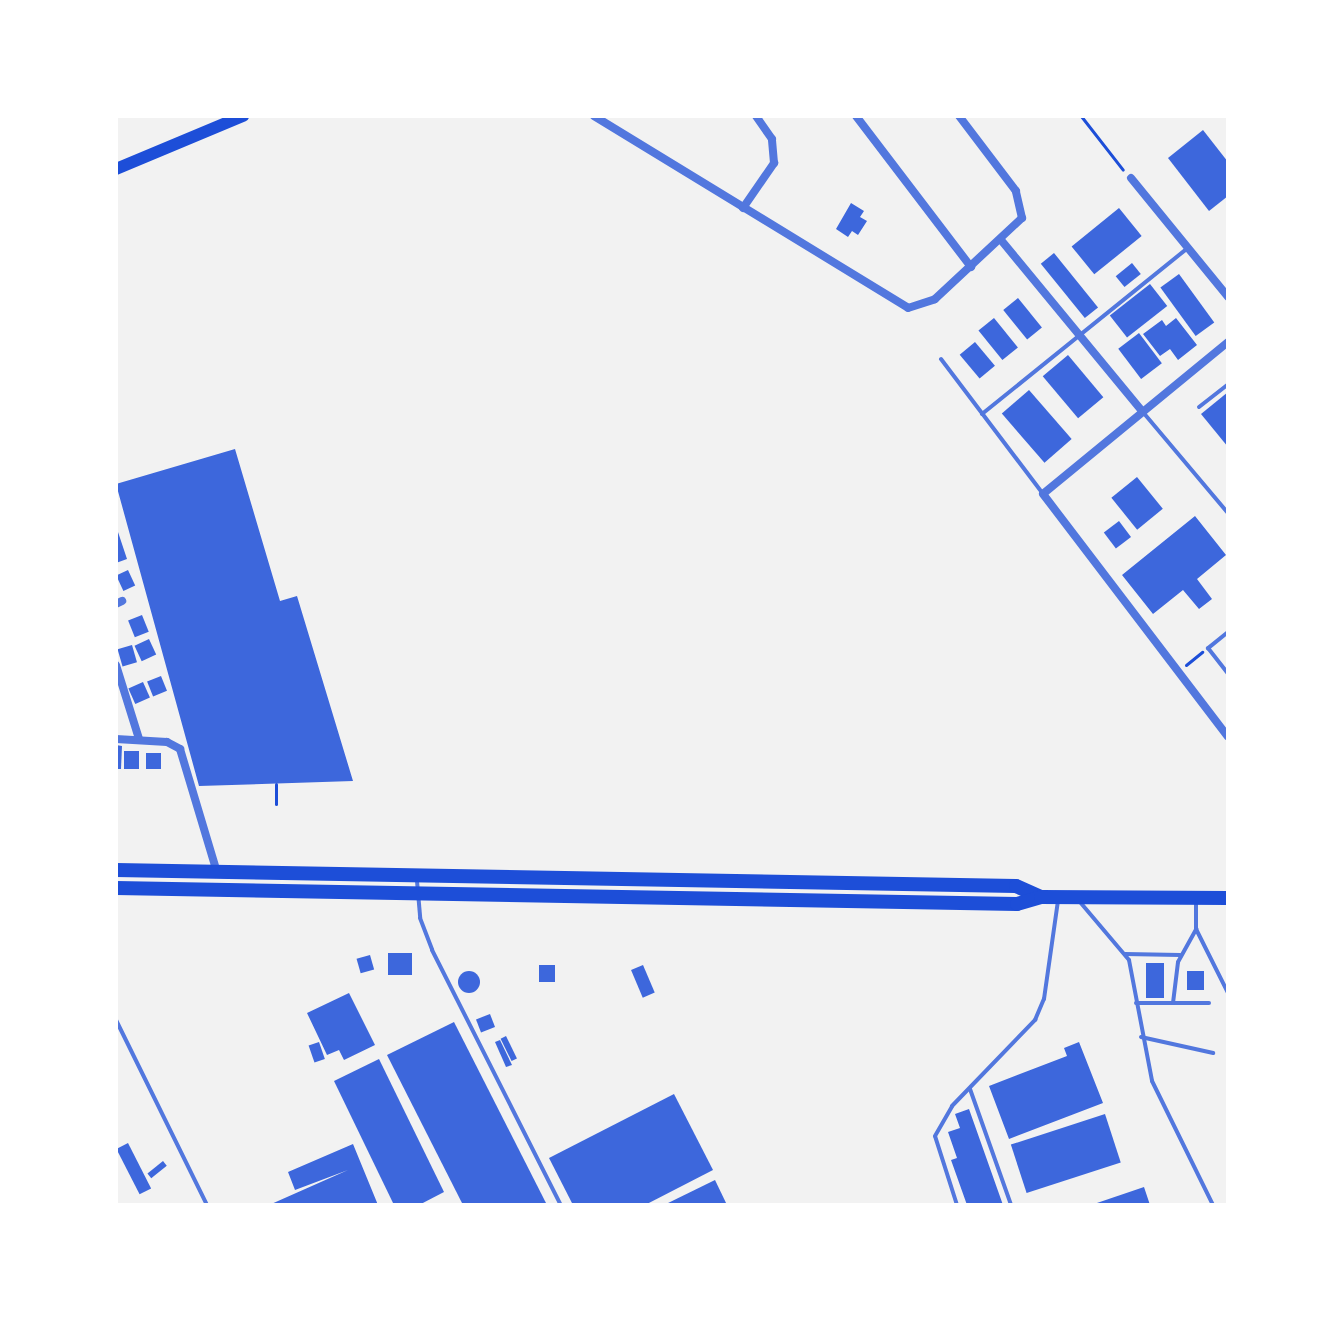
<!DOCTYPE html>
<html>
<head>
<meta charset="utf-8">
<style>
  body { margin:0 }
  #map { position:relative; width:1344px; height:1321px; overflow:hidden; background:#f2f2f2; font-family:"Open Sans",sans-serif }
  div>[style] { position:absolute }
  .building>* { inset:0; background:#3d67dc; transform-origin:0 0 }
  .round { border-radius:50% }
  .path>* { height:3px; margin:-1.5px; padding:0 1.5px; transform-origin:1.5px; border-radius:1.5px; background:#1d4ed8 }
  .service>* { height:4px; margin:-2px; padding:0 2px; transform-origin:2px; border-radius:2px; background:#5277de }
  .minor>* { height:8px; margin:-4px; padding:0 4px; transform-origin:4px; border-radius:4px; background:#5277de }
  .secondary>* { height:12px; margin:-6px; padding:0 6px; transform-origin:6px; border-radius:6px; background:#1d4ed8 }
  .trunk>* { height:14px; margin:-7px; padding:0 7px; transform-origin:7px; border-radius:7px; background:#1d4ed8 }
  span { translate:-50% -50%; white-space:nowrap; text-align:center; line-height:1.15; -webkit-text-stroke:6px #fff; paint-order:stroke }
  .frame { position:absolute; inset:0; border:118px solid #fff; pointer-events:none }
</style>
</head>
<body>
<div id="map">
  <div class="building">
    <i style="clip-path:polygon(1203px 130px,1228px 162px,1228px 196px,1209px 211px,1168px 158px)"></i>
    <i style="clip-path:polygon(851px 203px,864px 211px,860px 217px,867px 221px,858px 235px,852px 231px,848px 237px,836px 229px)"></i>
    <i style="left:1119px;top:208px;width:36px;height:61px;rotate:51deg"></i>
    <i style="left:1054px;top:253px;width:70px;height:17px;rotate:51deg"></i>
    <i style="left:1132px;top:263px;width:14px;height:21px;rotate:51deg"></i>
    <i style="left:1179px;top:274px;width:60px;height:23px;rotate:54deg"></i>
    <i style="left:1150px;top:284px;width:28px;height:51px;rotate:52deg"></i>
    <i style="left:1018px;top:298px;width:38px;height:19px;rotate:51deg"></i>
    <i style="left:994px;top:318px;width:38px;height:20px;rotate:51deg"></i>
    <i style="clip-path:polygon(1176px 318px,1197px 345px,1178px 360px,1170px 349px,1160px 356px,1143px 334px,1162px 320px,1166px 326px)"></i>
    <i style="left:1139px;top:333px;width:38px;height:26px;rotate:53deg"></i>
    <i style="left:975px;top:342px;width:31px;height:20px;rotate:50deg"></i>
    <i style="left:1068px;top:355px;width:55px;height:33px;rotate:50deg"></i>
    <i style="left:1029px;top:390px;width:65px;height:36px;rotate:49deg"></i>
    <i style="clip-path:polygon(1228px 392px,1228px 447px,1201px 414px)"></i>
    <i style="clip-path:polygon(235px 449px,280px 601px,297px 596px,353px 781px,199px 786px,116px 484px)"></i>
    <i style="left:1137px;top:477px;width:41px;height:33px;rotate:51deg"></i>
    <i style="clip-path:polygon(1195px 516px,1226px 555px,1197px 579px,1212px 599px,1199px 609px,1183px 590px,1153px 614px,1122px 575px)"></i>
    <i style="left:1119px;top:521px;width:20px;height:19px;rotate:53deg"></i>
    <i style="clip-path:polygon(116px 526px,127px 559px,116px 563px)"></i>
    <i style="left:128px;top:570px;width:17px;height:13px;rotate:65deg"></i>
    <i style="left:142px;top:615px;width:18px;height:15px;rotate:68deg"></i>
    <i style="left:149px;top:639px;width:17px;height:16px;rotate:65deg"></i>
    <i style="left:132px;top:645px;width:18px;height:15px;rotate:74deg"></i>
    <i style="left:161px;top:676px;width:16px;height:15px;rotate:68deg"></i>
    <i style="left:143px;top:682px;width:17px;height:16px;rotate:66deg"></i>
    <i style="clip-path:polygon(116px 745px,122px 746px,121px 769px,116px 769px)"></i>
    <i style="left:124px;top:751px;width:15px;height:18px"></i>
    <i style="left:146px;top:753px;width:15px;height:16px"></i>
    <i style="left:388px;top:953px;width:24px;height:22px"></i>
    <i style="left:370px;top:955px;width:15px;height:14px;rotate:74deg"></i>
    <i style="left:1146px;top:963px;width:18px;height:35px"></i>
    <i style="left:539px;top:965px;width:16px;height:17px"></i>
    <i style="left:643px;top:965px;width:30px;height:13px;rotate:67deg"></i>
    <i class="round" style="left:458px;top:971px;width:22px;height:22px"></i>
    <i style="left:1187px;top:971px;width:17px;height:19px"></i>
    <i style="clip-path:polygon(349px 993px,375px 1045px,344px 1060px,339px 1050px,327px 1055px,307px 1013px)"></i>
    <i style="left:490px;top:1014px;width:14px;height:15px;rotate:69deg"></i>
    <i style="clip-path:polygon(454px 1022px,547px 1205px,463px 1205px,387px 1055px)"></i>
    <i style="left:506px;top:1036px;width:25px;height:6px;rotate:64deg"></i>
    <i style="clip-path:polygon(500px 1040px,512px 1065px,506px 1067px,495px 1042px)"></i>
    <i style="left:319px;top:1042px;width:18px;height:11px;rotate:71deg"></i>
    <i style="clip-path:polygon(1079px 1042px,1103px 1103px,1009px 1139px,989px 1086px,1067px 1056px,1064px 1048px)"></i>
    <i style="clip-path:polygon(379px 1059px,444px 1192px,419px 1205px,394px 1205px,334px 1081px)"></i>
    <i style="clip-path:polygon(674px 1094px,713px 1170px,645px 1205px,573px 1205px,549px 1158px)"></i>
    <i style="clip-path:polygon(969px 1109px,1003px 1205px,967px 1205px,951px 1160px,957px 1158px,948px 1132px,960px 1128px,955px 1114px)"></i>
    <i style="left:1105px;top:1114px;width:51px;height:99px;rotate:72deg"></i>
    <i style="left:128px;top:1143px;width:51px;height:13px;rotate:63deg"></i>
    <i style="clip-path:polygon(353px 1144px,378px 1205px,269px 1205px,348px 1170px,295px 1190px,288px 1172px)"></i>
    <i style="left:163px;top:1161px;width:6px;height:20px;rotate:51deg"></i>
    <i style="clip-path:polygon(715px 1180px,727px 1205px,664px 1205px)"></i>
    <i style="clip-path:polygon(1144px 1187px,1150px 1205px,1094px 1205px,1094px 1204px)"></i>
  </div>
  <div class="path">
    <i style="left:1081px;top:116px;width:68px;rotate:52.1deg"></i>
    <i style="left:1186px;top:665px;width:21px;rotate:-39deg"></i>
    <i style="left:276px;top:784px;width:20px;rotate:90deg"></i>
  </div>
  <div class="service">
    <i style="left:941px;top:359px;width:169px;rotate:52.9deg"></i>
    <i style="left:1199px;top:407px;width:37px;rotate:-38deg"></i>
    <i style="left:1142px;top:411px;width:133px;rotate:49.9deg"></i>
    <i style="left:982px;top:414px;width:265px;rotate:-38.9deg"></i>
    <i style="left:1228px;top:632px;width:26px;rotate:141deg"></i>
    <i style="left:1208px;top:648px;width:33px;rotate:52deg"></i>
    <i style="left:417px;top:881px;width:37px;rotate:85deg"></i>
    <i style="left:420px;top:918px;width:34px;rotate:69deg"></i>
    <i style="left:432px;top:950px;width:286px;rotate:63.2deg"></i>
    <i style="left:1196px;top:900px;width:29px;rotate:90deg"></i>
    <i style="left:1196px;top:929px;width:72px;rotate:63.4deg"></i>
    <i style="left:1080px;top:902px;width:76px;rotate:49.8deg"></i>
    <i style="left:1129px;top:960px;width:123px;rotate:79.2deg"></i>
    <i style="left:1152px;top:1081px;width:138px;rotate:63.8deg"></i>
    <i style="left:1125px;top:954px;width:55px;rotate:1deg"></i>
    <i style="left:1136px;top:1003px;width:73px"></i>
    <i style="left:1173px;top:1003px;width:41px;rotate:-83deg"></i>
    <i style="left:1178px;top:962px;width:38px;rotate:-61deg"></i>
    <i style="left:116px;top:1020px;width:206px;rotate:63.8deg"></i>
    <i style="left:1141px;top:1037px;width:74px;rotate:12.5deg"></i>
    <i style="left:970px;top:1089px;width:123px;rotate:70.5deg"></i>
    <i style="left:957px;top:1205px;width:72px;rotate:-107.7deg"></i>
    <i style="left:935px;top:1136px;width:34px;rotate:-60deg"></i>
    <i style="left:952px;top:1106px;width:120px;rotate:-46deg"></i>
    <i style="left:1035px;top:1020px;width:23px;rotate:-67deg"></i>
    <i style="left:1044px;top:999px;width:99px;rotate:-81.9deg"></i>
  </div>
  <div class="minor">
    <i style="left:594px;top:116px;width:368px;rotate:31.4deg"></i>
    <i style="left:908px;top:308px;width:28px;rotate:-18deg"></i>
    <i style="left:935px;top:299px;width:119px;rotate:-43deg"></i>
    <i style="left:1022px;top:218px;width:28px;rotate:-103deg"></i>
    <i style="left:1016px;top:191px;width:94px;rotate:-127.2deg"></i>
    <i style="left:856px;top:116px;width:190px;rotate:52.7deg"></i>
    <i style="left:1131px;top:178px;width:154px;rotate:50.8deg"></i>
    <i style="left:743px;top:208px;width:55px;rotate:-55.4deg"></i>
    <i style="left:774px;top:163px;width:24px;rotate:-95deg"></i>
    <i style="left:772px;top:139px;width:28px;rotate:-125deg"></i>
    <i style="left:1001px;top:240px;width:222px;rotate:50.5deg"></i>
    <i style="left:1228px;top:342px;width:239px;rotate:140.6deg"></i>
    <i style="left:1043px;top:494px;width:305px;rotate:52.7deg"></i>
    <i style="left:116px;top:604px;width:7px;rotate:-27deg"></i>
    <i style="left:116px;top:665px;width:77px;rotate:72.7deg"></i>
    <i style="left:116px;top:739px;width:51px;rotate:3.4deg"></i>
    <i style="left:167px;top:742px;width:15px;rotate:28deg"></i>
    <i style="left:180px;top:749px;width:128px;rotate:73.3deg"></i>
  </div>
  <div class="secondary">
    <i style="left:116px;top:169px;width:138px;rotate:-22.7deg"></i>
  </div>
  <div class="trunk">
    <i style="left:116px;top:870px;width:900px;rotate:1.02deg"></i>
    <i style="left:1016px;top:886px;width:27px;rotate:24deg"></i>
    <i style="left:116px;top:888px;width:901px;rotate:1.02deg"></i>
    <i style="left:1017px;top:904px;width:25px;rotate:-16deg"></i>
    <i style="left:1041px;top:897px;width:187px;rotate:0.3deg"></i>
  </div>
  <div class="frame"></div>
</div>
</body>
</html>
